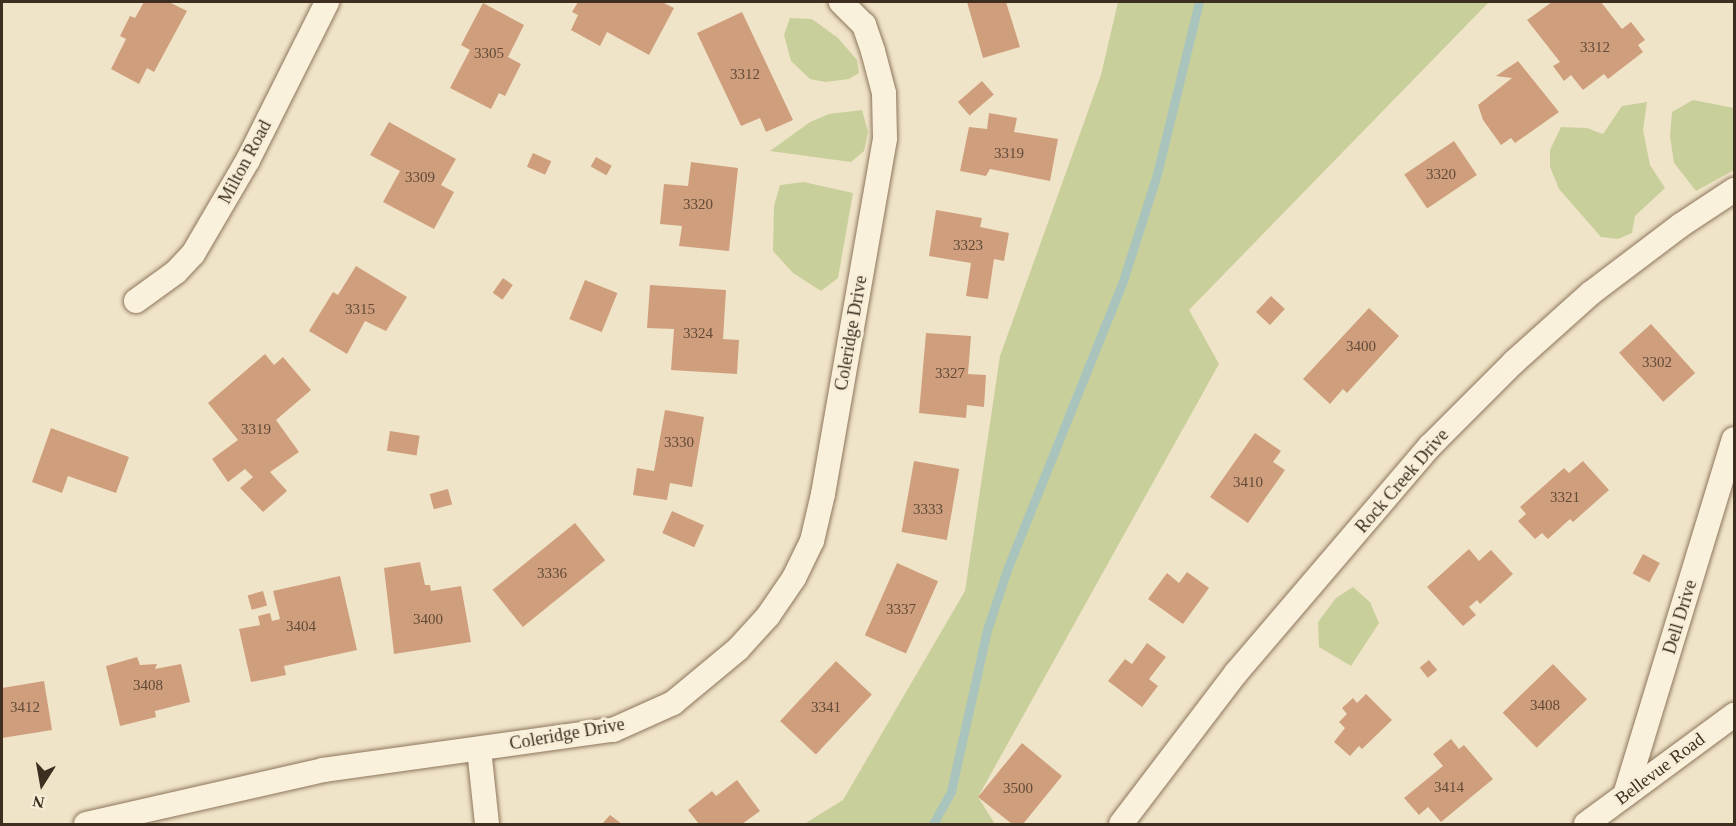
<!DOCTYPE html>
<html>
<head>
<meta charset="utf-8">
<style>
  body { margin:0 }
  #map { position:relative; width:1736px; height:826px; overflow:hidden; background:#f0e4c8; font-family:"Times New Roman",serif }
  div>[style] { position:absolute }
  .green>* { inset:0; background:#c9cf9b }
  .stream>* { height:9px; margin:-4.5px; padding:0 4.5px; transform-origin:4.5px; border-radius:4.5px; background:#a9c4bc }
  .building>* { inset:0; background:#cf9f7d; transform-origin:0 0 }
  .roads { filter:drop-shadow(0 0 2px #8d765c) drop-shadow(0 0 2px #8d765c) }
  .street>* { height:24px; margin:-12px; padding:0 12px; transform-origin:12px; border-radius:12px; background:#faf1dc }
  span { translate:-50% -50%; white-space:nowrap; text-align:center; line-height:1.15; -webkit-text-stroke:6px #f7eed8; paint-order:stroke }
  .number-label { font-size:15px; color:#624a37 }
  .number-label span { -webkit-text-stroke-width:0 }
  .street-label { font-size:18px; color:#3d2e20 }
  .frame { position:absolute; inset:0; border:3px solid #3d2e20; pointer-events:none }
  .north { position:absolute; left:12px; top:754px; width:60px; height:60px; -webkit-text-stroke:4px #f7eed8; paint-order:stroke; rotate:191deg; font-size:16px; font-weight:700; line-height:24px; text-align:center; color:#3d2e20 }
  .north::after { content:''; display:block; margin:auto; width:21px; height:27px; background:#3d2e20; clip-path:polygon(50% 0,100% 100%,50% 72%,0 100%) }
</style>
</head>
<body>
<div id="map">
  <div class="green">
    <i style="clip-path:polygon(1118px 2px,1489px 2px,1189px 310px,1219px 364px,978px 797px,995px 824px,804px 824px,843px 800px,965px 591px,1000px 356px,1101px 75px)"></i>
    <i style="clip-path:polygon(790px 18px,812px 19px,838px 38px,857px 60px,859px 73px,849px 79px,825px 82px,810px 79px,791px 61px,784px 35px)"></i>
    <i style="clip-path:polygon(1693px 100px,1734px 108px,1734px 170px,1696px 191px,1674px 163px,1670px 136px,1672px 112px)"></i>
    <i style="clip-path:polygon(1647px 102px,1643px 130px,1650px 165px,1665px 188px,1635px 216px,1632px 233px,1618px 239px,1601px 237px,1559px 189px,1550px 167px,1550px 150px,1561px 127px,1587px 128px,1603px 134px,1622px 106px)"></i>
    <i style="clip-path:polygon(862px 110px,868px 132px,864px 151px,851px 162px,770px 151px,810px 122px,829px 114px)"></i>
    <i style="clip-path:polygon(804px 182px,853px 193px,838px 278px,821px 291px,793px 273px,773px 251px,774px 206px,780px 185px)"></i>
    <i style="clip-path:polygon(1353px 587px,1370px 602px,1379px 623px,1351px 666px,1319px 647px,1318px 622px,1336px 598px)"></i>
  </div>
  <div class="stream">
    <i style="left:933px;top:824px;width:38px;rotate:-61deg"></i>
    <i style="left:951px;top:791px;width:165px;rotate:-77.4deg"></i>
    <i style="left:987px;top:630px;width:66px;rotate:-71.6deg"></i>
    <i style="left:1008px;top:567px;width:308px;rotate:-68.1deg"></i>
    <i style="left:1123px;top:281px;width:112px;rotate:-72.4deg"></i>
    <i style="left:1157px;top:174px;width:177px;rotate:-76.3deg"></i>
  </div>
  <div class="building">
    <i style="clip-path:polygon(144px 2px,169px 2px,187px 11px,154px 72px,147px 68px,139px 84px,111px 69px,126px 39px,120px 36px,130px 16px,135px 18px)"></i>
    <i style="clip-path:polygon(578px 2px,662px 2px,674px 8px,649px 55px,607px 32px,600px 46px,571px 30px,578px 15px,572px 12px)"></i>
    <i style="clip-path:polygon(967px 2px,1006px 2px,1020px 47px,983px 58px)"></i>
    <i style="clip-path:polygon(1552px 2px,1601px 2px,1622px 29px,1631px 22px,1645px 40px,1638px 45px,1643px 52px,1608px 79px,1604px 74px,1583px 90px,1571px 75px,1564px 81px,1553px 66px,1560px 62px,1527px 20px)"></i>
    <i style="clip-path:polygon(483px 3px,524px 25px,508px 57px,521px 64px,505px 96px,499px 93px,491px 109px,450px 88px,470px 50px,461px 45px)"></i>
    <i style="clip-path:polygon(742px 12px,793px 120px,766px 132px,760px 118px,741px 126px,697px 33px)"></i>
    <i style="clip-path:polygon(1518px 61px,1559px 112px,1515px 143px,1511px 138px,1501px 145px,1483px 120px,1478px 105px,1512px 78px,1496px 76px)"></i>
    <i style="left:982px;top:81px;width:18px;height:32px;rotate:49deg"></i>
    <i style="clip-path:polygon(989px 113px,1017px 118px,1014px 132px,1058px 139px,1050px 181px,990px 169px,986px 176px,960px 171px,969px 127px,987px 129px)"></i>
    <i style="clip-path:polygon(389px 122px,456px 159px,441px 185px,454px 192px,434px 229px,383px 202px,400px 171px,370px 155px)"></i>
    <i style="left:1454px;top:141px;width:41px;height:60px;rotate:56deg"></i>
    <i style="left:533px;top:153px;width:20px;height:15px;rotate:24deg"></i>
    <i style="left:596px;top:157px;width:18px;height:11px;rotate:29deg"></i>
    <i style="clip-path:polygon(691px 162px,738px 168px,729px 251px,679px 246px,682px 226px,660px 224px,664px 184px,688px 186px)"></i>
    <i style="clip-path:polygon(936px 210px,982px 218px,980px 227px,1009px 233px,1004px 261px,994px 259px,988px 299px,966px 296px,971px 263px,929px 256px)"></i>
    <i style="clip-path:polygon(356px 266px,407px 297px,386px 331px,365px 321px,347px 354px,309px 331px,333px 292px,338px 295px)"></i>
    <i style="left:503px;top:278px;width:12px;height:18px;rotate:35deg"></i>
    <i style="left:585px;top:280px;width:35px;height:42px;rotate:22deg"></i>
    <i style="clip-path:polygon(650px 285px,726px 290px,723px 339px,739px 340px,737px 374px,671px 370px,674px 329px,647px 328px)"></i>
    <i style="left:1271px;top:296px;width:19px;height:22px;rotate:43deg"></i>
    <i style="clip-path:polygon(1369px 308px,1399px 336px,1347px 393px,1343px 389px,1330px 404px,1303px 379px)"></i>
    <i style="left:1651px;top:324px;width:66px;height:43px;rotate:48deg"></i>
    <i style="clip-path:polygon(926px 333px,971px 336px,968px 374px,986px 375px,984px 407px,967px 405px,966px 418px,919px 413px)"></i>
    <i style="clip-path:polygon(265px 354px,274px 365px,283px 357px,311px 390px,276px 420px,299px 452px,270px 472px,287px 491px,263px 512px,240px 488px,253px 477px,245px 469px,228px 482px,212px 459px,238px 440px,208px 403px)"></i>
    <i style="clip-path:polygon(665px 410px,704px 417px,692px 487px,670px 483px,667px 500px,633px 495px,637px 468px,654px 471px)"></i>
    <i style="clip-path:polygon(51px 428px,129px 457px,116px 493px,68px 476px,62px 493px,32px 482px)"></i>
    <i style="left:390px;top:431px;width:30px;height:20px;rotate:9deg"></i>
    <i style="clip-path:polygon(1255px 433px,1281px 451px,1273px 462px,1285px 470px,1248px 523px,1210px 497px)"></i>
    <i style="left:914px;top:461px;width:46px;height:72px;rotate:10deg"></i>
    <i style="clip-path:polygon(1583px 461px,1609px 490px,1573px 522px,1570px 519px,1548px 539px,1542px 533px,1535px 539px,1518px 521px,1526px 514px,1520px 507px,1564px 468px,1569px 473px)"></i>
    <i style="left:448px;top:489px;width:16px;height:19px;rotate:75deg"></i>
    <i style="left:672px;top:511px;width:35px;height:24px;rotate:24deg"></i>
    <i style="left:575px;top:523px;width:48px;height:106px;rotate:51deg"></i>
    <i style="clip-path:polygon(1469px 549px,1479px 561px,1491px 550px,1513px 574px,1480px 604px,1477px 600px,1469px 607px,1476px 615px,1463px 626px,1427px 587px)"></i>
    <i style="left:1643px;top:554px;width:19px;height:22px;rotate:28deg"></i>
    <i style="clip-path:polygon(420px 562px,425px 585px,430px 585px,431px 591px,461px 586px,471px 642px,394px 654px,384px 568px)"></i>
    <i style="left:897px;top:563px;width:45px;height:79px;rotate:24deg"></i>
    <i style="clip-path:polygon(1187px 572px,1209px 588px,1183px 624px,1148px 599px,1167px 573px,1179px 583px)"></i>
    <i style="clip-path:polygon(340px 576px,357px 650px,284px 666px,286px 675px,251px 682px,239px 629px,260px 625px,258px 616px,270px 613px,272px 621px,280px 619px,273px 591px)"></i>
    <i style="left:263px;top:591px;width:15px;height:16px;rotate:74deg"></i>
    <i style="clip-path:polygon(1147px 643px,1166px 657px,1149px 679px,1158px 686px,1142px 707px,1108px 681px,1125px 659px,1132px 664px)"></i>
    <i style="clip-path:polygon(137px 657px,140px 665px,157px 664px,155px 669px,181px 664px,190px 702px,155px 711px,156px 717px,120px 726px,106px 666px)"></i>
    <i style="left:1429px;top:660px;width:13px;height:12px;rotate:51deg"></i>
    <i style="left:836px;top:661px;width:49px;height:82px;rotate:43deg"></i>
    <i style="left:1553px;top:664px;width:49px;height:70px;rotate:46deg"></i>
    <i style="clip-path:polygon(44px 681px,52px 730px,2px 738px,2px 688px)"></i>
    <i style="clip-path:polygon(1366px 694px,1392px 720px,1362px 749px,1359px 746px,1350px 756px,1334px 742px,1345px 728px,1339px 722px,1347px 714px,1342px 708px,1353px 698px,1357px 703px)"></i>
    <i style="clip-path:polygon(1451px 739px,1459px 749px,1464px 745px,1493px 779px,1441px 822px,1428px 807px,1419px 815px,1404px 798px,1443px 766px,1433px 754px)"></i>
    <i style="clip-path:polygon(1022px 743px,1062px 776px,1023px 824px,1012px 824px,978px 797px)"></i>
    <i style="clip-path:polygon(737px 780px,760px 811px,742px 824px,699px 824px,688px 810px,712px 791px,716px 796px)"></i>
    <i style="clip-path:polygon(610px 815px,622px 824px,602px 824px)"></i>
  </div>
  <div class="roads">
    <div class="street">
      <i style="left:136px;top:301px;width:49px;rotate:-35.9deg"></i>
      <i style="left:176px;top:272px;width:25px;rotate:-47deg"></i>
      <i style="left:193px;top:254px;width:109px;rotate:-59.7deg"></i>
      <i style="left:248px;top:160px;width:177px;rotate:-63.4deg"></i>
      <i style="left:479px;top:749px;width:75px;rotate:83.9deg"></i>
      <i style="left:1625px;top:795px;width:372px;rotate:-73deg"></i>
      <i style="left:86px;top:824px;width:243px;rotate:-12.8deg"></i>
      <i style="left:323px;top:770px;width:293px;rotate:-7.9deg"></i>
      <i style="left:613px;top:730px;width:66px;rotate:-24.2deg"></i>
      <i style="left:673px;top:703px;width:85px;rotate:-39.7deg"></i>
      <i style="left:738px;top:649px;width:45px;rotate:-47.7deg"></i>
      <i style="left:768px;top:616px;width:46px;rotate:-55.6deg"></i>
      <i style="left:794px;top:578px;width:41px;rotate:-64.1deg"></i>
      <i style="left:812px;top:541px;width:48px;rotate:-76.8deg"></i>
      <i style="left:823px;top:494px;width:361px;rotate:-80.1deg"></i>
      <i style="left:885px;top:138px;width:45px;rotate:-91.3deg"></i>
      <i style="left:884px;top:93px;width:43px;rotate:-104.7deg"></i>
      <i style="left:873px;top:51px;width:28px;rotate:-109deg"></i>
      <i style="left:864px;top:25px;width:33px;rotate:-135deg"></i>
      <i style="left:1121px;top:824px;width:190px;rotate:-52.7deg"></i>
      <i style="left:1236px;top:673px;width:299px;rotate:-49.5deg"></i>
      <i style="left:1430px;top:446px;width:119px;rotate:-45deg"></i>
      <i style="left:1514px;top:362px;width:103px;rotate:-41.9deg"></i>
      <i style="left:1591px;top:293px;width:113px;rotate:-37.1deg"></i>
      <i style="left:1681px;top:225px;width:64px;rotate:-33.4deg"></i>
      <i style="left:1586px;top:824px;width:184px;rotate:-36.4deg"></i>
    </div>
  </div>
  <div class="number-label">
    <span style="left:1595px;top:48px">3312</span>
    <span style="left:489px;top:54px">3305</span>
    <span style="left:745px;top:75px">3312</span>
    <span style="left:1009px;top:154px">3319</span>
    <span style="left:1441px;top:175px">3320</span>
    <span style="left:420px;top:178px">3309</span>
    <span style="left:698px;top:205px">3320</span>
    <span style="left:968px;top:246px">3323</span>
    <span style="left:360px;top:310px">3315</span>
    <span style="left:698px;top:334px">3324</span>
    <span style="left:1361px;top:347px">3400</span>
    <span style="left:1657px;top:363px">3302</span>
    <span style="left:950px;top:374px">3327</span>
    <span style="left:256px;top:430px">3319</span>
    <span style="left:679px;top:443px">3330</span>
    <span style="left:1248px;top:483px">3410</span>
    <span style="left:1565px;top:498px">3321</span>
    <span style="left:928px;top:510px">3333</span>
    <span style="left:552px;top:574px">3336</span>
    <span style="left:901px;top:610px">3337</span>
    <span style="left:428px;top:620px">3400</span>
    <span style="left:301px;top:627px">3404</span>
    <span style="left:148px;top:686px">3408</span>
    <span style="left:1545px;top:706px">3408</span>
    <span style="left:25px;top:708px">3412</span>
    <span style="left:826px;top:708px">3341</span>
    <span style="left:1449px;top:788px">3414</span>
    <span style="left:1018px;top:789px">3500</span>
  </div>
  <div class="street-label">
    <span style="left:245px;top:162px;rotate:-62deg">Milton Road</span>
    <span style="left:851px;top:333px;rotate:-80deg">Coleridge Drive</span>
    <span style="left:1402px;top:481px;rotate:-49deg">Rock Creek Drive</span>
    <span style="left:1680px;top:617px;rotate:-73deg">Dell Drive</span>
    <span style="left:567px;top:734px;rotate:-10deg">Coleridge Drive</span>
    <span style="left:1660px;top:769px;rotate:-37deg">Bellevue Road</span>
  </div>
  <div class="frame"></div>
  <div class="north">N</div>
</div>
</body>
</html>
